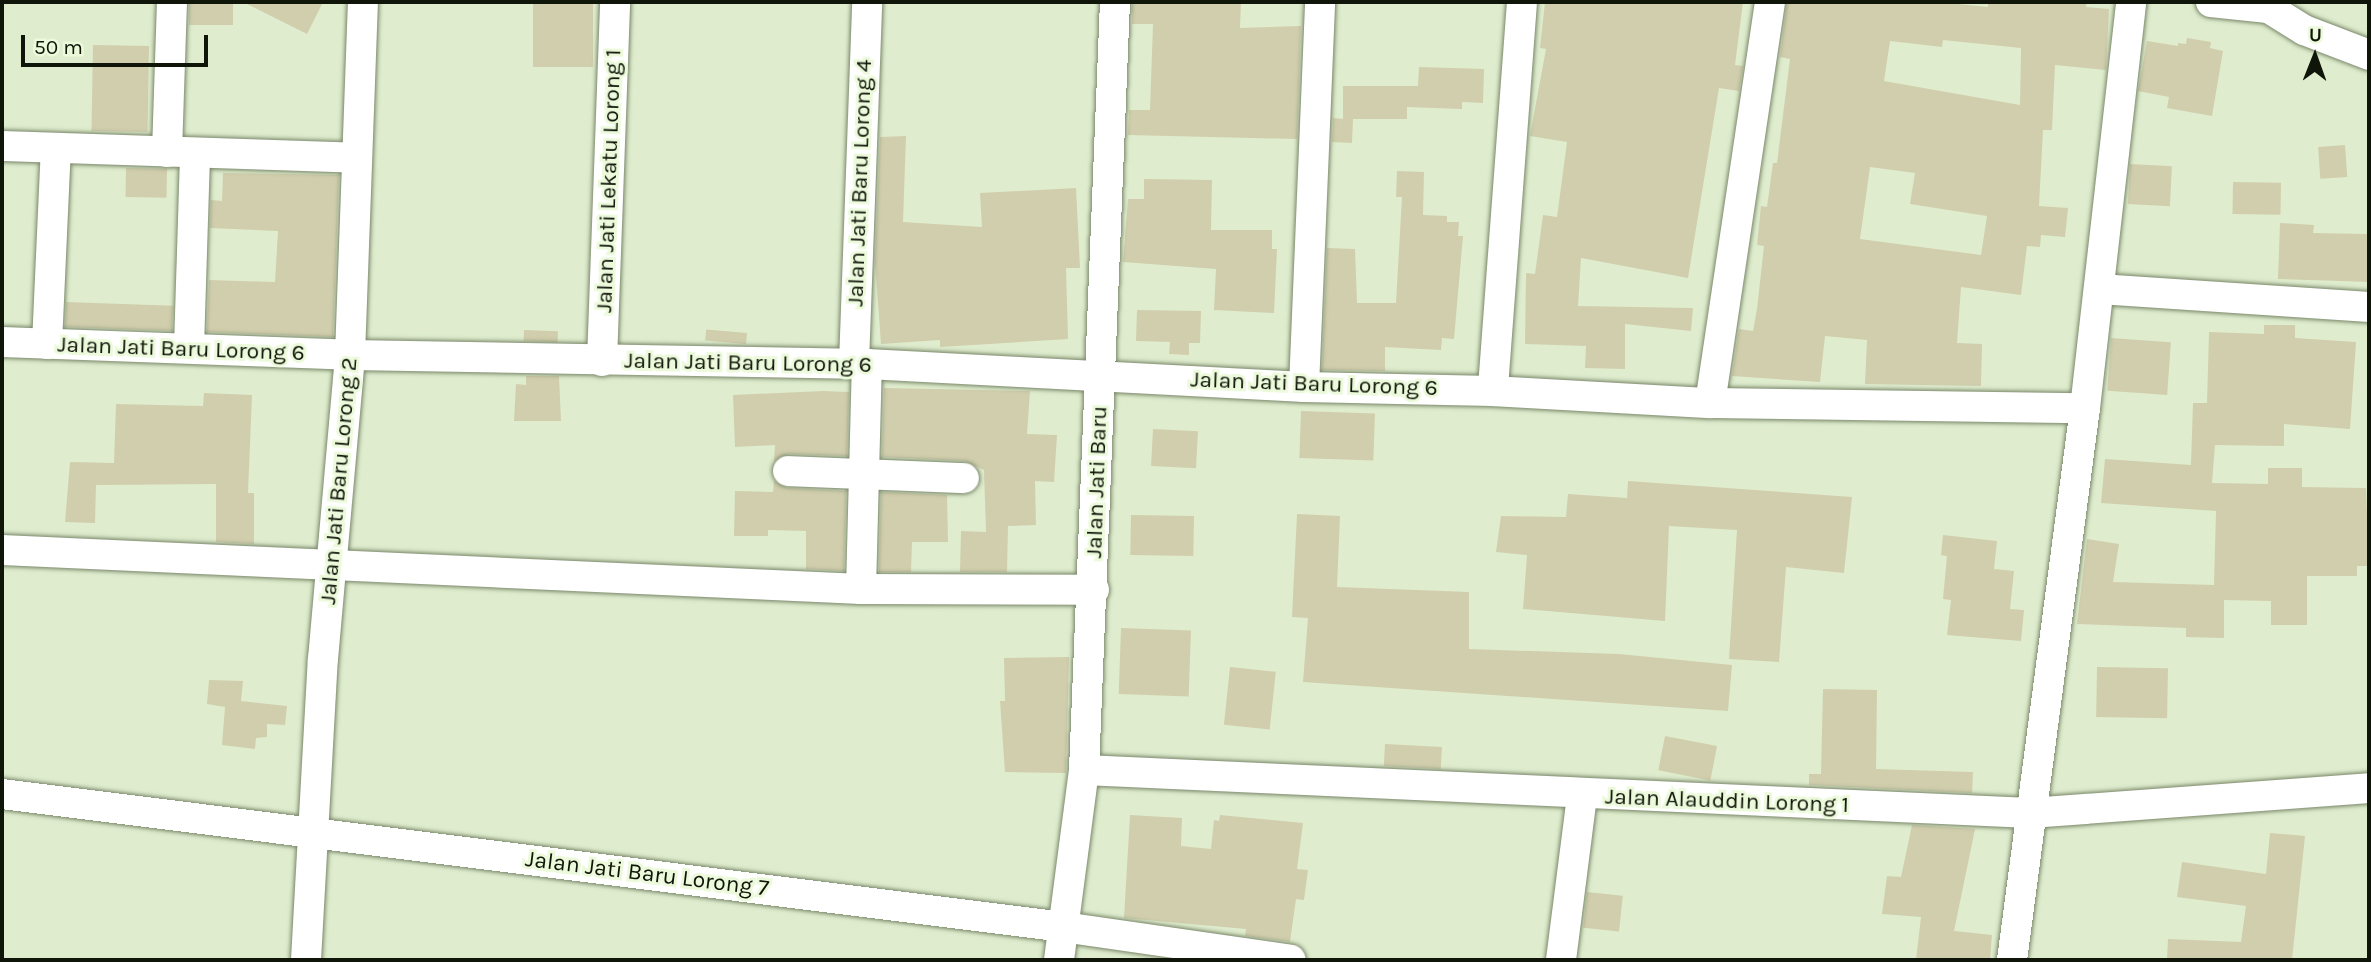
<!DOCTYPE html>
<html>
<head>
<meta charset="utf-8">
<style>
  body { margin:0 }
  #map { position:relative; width:2371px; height:962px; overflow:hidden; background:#dfedce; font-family:Karla,sans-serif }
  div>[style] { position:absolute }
  .building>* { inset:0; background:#d1cead; transform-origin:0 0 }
  .roads { filter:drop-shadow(0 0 2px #7a876a) drop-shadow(0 0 2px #7a876a) }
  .minor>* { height:30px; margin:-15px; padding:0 15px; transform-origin:15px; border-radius:15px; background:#fff }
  span { translate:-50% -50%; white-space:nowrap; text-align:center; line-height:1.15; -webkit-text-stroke:6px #ecfadb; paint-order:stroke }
  .street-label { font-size:23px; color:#10150a }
  .frame { position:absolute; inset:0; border:4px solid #10150a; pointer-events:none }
  .north { position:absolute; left:2280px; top:21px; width:70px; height:70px; -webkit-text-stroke:5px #ecfadb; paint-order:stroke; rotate:1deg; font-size:19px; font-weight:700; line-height:28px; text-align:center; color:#10150a }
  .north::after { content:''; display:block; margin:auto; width:24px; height:32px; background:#10150a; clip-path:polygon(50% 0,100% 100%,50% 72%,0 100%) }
  .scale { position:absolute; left:21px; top:35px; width:187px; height:32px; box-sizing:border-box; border:4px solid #10150a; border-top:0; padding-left:9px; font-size:21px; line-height:24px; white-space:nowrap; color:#10150a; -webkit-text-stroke:5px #ecfadb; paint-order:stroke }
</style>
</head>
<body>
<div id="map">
  <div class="building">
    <i style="left:189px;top:2px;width:44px;height:23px"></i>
    <i style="clip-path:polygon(243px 2px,323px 2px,307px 34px)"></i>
    <i style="left:533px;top:2px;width:60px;height:65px"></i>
    <i style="clip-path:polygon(1132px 2px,1241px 2px,1240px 28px,1301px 26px,1297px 139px,1128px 135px,1129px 110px,1150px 110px,1153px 24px,1132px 24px)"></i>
    <i style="clip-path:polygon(1545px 2px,1743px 2px,1735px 65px,1743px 66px,1739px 91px,1719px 88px,1688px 278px,1581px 258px,1578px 306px,1693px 308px,1691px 331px,1625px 324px,1625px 369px,1585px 368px,1586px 346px,1525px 344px,1526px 273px,1535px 274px,1543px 215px,1557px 217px,1567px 142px,1530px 136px,1546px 49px,1540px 48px)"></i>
    <i style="clip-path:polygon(evenodd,1787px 2px,1938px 2px,1988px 7px,1988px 2px,2087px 2px,2086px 7px,2109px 9px,2106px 70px,2055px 65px,2052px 130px,2043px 130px,2039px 206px,2068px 208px,2065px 237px,2041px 235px,2040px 247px,2027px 246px,2021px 295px,1961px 287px,1957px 343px,1982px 344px,1981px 386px,1865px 384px,1867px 340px,1825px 336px,1820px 382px,1732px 376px,1739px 329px,1753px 331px,1757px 309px,1764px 246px,1757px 245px,1761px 206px,1767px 207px,1773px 163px,1777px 163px,1790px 59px,1780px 57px,1787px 2px,1943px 40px,2021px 48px,2020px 105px,1884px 81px,1890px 41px,1942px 47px,1943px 40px,1787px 2px,1870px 167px,1915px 173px,1910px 204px,1987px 216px,1981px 255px,1860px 239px,1870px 167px)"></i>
    <i style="clip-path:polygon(2187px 38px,2211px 42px,2210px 48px,2223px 51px,2212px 116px,2167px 108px,2169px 97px,2138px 91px,2147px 41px,2178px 46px,2178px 43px,2186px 44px)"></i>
    <i style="left:93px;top:45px;width:56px;height:86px;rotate:1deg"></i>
    <i style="clip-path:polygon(1419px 67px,1484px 69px,1483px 103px,1462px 102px,1462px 109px,1407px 107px,1407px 119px,1353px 119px,1352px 143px,1332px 142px,1333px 118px,1343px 119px,1343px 86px,1418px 86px)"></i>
    <i style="clip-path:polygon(906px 136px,903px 222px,982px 227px,980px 193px,1076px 188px,1080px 268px,1066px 268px,1068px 339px,940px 347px,940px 340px,881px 344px,875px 262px,880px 137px)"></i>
    <i style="left:2345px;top:145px;width:32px;height:27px;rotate:86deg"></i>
    <i style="left:2130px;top:164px;width:42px;height:40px;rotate:3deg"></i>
    <i style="left:126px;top:168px;width:41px;height:29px;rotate:1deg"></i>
    <i style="clip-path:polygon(1397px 171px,1424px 172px,1423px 215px,1447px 216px,1447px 222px,1459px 222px,1458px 236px,1463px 236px,1454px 339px,1442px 338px,1441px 350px,1385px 347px,1385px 371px,1322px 370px,1327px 248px,1355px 249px,1357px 303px,1396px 303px,1402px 197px,1396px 197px)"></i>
    <i style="clip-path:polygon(223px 173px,339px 175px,333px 337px,207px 332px,209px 280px,275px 282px,278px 231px,210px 228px,211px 200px,222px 201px)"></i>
    <i style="clip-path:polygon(1144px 179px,1212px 180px,1211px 230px,1272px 230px,1272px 249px,1277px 249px,1274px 313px,1214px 310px,1216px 269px,1123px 262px,1128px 199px,1144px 199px)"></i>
    <i style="left:2233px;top:182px;width:48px;height:32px;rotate:1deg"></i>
    <i style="clip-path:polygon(2280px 223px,2314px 225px,2313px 233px,2369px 234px,2369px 282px,2278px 279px)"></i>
    <i style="left:66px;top:302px;width:107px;height:25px;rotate:2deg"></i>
    <i style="clip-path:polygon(1137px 310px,1201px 311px,1200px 343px,1189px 343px,1189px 355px,1169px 354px,1170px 342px,1136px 341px)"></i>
    <i style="clip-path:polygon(2264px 325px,2295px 325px,2295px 338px,2356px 342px,2350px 429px,2284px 424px,2284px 446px,2215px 445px,2212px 483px,2268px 484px,2268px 468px,2302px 468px,2302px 487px,2366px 488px,2369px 566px,2357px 566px,2357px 576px,2307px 576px,2307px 625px,2271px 625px,2271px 601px,2224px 600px,2224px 638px,2186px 637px,2186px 628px,2077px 624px,2087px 539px,2119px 544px,2113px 582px,2214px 585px,2216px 511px,2101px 503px,2105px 459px,2191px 465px,2193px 403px,2207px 403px,2209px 332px,2264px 334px)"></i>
    <i style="left:524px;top:330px;width:34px;height:11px;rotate:2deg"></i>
    <i style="left:747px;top:333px;width:11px;height:41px;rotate:95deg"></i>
    <i style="left:2111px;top:338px;width:60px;height:53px;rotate:4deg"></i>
    <i style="clip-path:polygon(526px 376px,559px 376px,561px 421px,514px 421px,516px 384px,526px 385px)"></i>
    <i style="clip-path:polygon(884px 388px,1030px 391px,1027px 434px,1057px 435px,1054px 482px,1035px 481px,1036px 525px,1008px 526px,1007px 572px,960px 572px,961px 531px,986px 532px,984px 470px,965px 461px,882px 457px)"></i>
    <i style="clip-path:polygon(823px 391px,849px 392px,847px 456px,789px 454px,774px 461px,775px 445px,735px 447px,733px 395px)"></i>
    <i style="clip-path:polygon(204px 393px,252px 395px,248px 493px,254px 493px,254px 544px,216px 542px,216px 484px,96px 485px,95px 523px,65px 522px,70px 462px,114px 463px,116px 404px,203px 406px)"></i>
    <i style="left:1301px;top:411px;width:74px;height:47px;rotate:2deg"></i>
    <i style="left:1153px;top:429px;width:45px;height:37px;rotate:3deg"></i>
    <i style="clip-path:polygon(774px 481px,787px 488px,846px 491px,844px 571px,806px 569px,806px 531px,768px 530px,768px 536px,734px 536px,735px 491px,773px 492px)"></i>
    <i style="clip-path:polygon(1628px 481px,1852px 497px,1844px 573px,1786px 567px,1779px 662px,1729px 659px,1737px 530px,1669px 526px,1665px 621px,1523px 609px,1527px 555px,1496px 552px,1501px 516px,1566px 517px,1568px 494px,1627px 498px)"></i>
    <i style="clip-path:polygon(881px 492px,947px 495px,948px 542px,912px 542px,911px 572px,879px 572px)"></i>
    <i style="clip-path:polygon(1297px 514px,1340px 516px,1337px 587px,1469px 592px,1469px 649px,1619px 654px,1732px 665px,1728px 711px,1303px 682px,1308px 618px,1292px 617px)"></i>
    <i style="left:1131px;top:515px;width:63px;height:40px;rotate:1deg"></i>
    <i style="clip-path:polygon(1943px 535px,1997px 541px,1994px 569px,2014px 571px,2010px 609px,2024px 610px,2021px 641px,1947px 635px,1951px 600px,1943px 599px,1947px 556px,1941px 555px)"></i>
    <i style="left:1121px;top:628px;width:70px;height:66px;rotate:2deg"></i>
    <i style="clip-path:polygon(1069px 657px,1066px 773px,1005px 772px,1000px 701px,1005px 701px,1004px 658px)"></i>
    <i style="left:1230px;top:667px;width:46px;height:58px;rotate:6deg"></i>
    <i style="left:2097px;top:667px;width:71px;height:50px;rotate:1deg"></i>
    <i style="clip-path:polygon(209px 680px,243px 681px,241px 701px,287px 706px,285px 725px,267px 724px,267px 737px,256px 738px,255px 749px,222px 745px,225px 707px,207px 704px)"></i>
    <i style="clip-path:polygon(1823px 689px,1877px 690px,1876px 769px,1973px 772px,1972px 793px,1809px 785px,1809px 774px,1821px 774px)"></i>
    <i style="left:1665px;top:736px;width:53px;height:35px;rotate:11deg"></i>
    <i style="left:1385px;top:744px;width:57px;height:22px;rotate:3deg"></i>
    <i style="clip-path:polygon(1130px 815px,1182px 818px,1181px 846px,1211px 849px,1214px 820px,1219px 821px,1220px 815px,1303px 823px,1297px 869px,1308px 870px,1304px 900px,1296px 899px,1290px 942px,1245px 936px,1246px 929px,1124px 918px)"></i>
    <i style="clip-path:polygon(1912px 825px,1975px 829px,1954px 931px,1992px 935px,1990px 960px,1916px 960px,1921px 917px,1882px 914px,1887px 876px,1901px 877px)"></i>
    <i style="clip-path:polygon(2270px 833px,2305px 836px,2292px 960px,2167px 960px,2168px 939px,2241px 942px,2246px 906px,2177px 897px,2182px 862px,2266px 874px)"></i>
    <i style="left:1587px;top:892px;width:36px;height:36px;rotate:6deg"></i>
  </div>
  <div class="roads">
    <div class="minor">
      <i style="left:1522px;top:2px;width:390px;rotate:94.3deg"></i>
      <i style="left:1493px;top:391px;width:217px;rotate:3.2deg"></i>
      <i style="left:1770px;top:2px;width:405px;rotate:98.5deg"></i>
      <i style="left:1710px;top:403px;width:375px;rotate:0.8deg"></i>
      <i style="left:2085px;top:408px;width:557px;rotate:97.53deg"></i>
      <i style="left:2211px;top:2px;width:55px;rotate:6.2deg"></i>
      <i style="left:2259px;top:2px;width:53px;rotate:31.9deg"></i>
      <i style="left:2304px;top:30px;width:70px;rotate:21deg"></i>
      <i style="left:2px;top:146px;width:355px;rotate:1.9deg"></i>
      <i style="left:167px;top:152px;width:150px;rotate:-88.1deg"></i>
      <i style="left:2099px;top:289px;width:271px;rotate:3.8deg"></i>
      <i style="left:2px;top:342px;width:348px;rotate:2.1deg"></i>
      <i style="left:350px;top:355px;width:517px;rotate:1deg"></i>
      <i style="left:867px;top:364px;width:438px;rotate:3deg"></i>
      <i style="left:1304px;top:387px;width:189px;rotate:1.2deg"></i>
      <i style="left:47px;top:344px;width:196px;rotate:-87.4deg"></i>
      <i style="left:189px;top:347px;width:194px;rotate:-88.2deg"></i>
      <i style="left:602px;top:361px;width:359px;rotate:-87.9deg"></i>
      <i style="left:854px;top:363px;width:361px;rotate:-87.9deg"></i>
      <i style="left:1304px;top:387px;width:385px;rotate:-87.6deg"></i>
      <i style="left:2085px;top:408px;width:409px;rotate:-83.5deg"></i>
      <i style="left:788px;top:471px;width:176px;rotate:2.3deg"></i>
      <i style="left:2px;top:550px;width:860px;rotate:2.6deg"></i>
      <i style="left:861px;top:589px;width:233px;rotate:0.2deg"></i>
      <i style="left:861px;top:589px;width:225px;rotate:-88.5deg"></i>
      <i style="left:1084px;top:770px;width:947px;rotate:2.6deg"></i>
      <i style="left:2030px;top:813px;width:340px;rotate:-4.2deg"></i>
      <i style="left:2px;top:794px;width:1069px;rotate:7.14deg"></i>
      <i style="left:1063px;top:927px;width:230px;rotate:8.2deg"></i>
      <i style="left:306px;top:960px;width:301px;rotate:-86.8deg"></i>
      <i style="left:323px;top:659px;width:305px;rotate:-84.9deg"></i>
      <i style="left:350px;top:355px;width:353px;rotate:-87.9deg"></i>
      <i style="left:1059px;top:960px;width:192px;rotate:-82.5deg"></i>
      <i style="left:1084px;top:770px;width:769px;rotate:-87.69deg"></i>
      <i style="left:1561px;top:960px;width:165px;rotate:-82.7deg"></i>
    </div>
  </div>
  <div class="street-label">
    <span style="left:609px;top:181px;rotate:-88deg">Jalan Jati Lekatu Lorong 1</span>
    <span style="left:860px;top:183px;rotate:-88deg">Jalan Jati Baru Lorong 4</span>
    <span style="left:181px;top:349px;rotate:2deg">Jalan Jati Baru Lorong 6</span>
    <span style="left:748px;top:363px;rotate:1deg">Jalan Jati Baru Lorong 6</span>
    <span style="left:1314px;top:384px;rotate:2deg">Jalan Jati Baru Lorong 6</span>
    <span style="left:339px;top:481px;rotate:-85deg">Jalan Jati Baru Lorong 2</span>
    <span style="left:1097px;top:482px;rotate:-88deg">Jalan Jati Baru</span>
    <span style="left:1727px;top:801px;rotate:2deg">Jalan Alauddin Lorong 1</span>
    <span style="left:647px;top:874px;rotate:7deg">Jalan Jati Baru Lorong 7</span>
  </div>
  <div class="frame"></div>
  <div class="north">U</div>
  <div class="scale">50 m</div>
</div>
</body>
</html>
